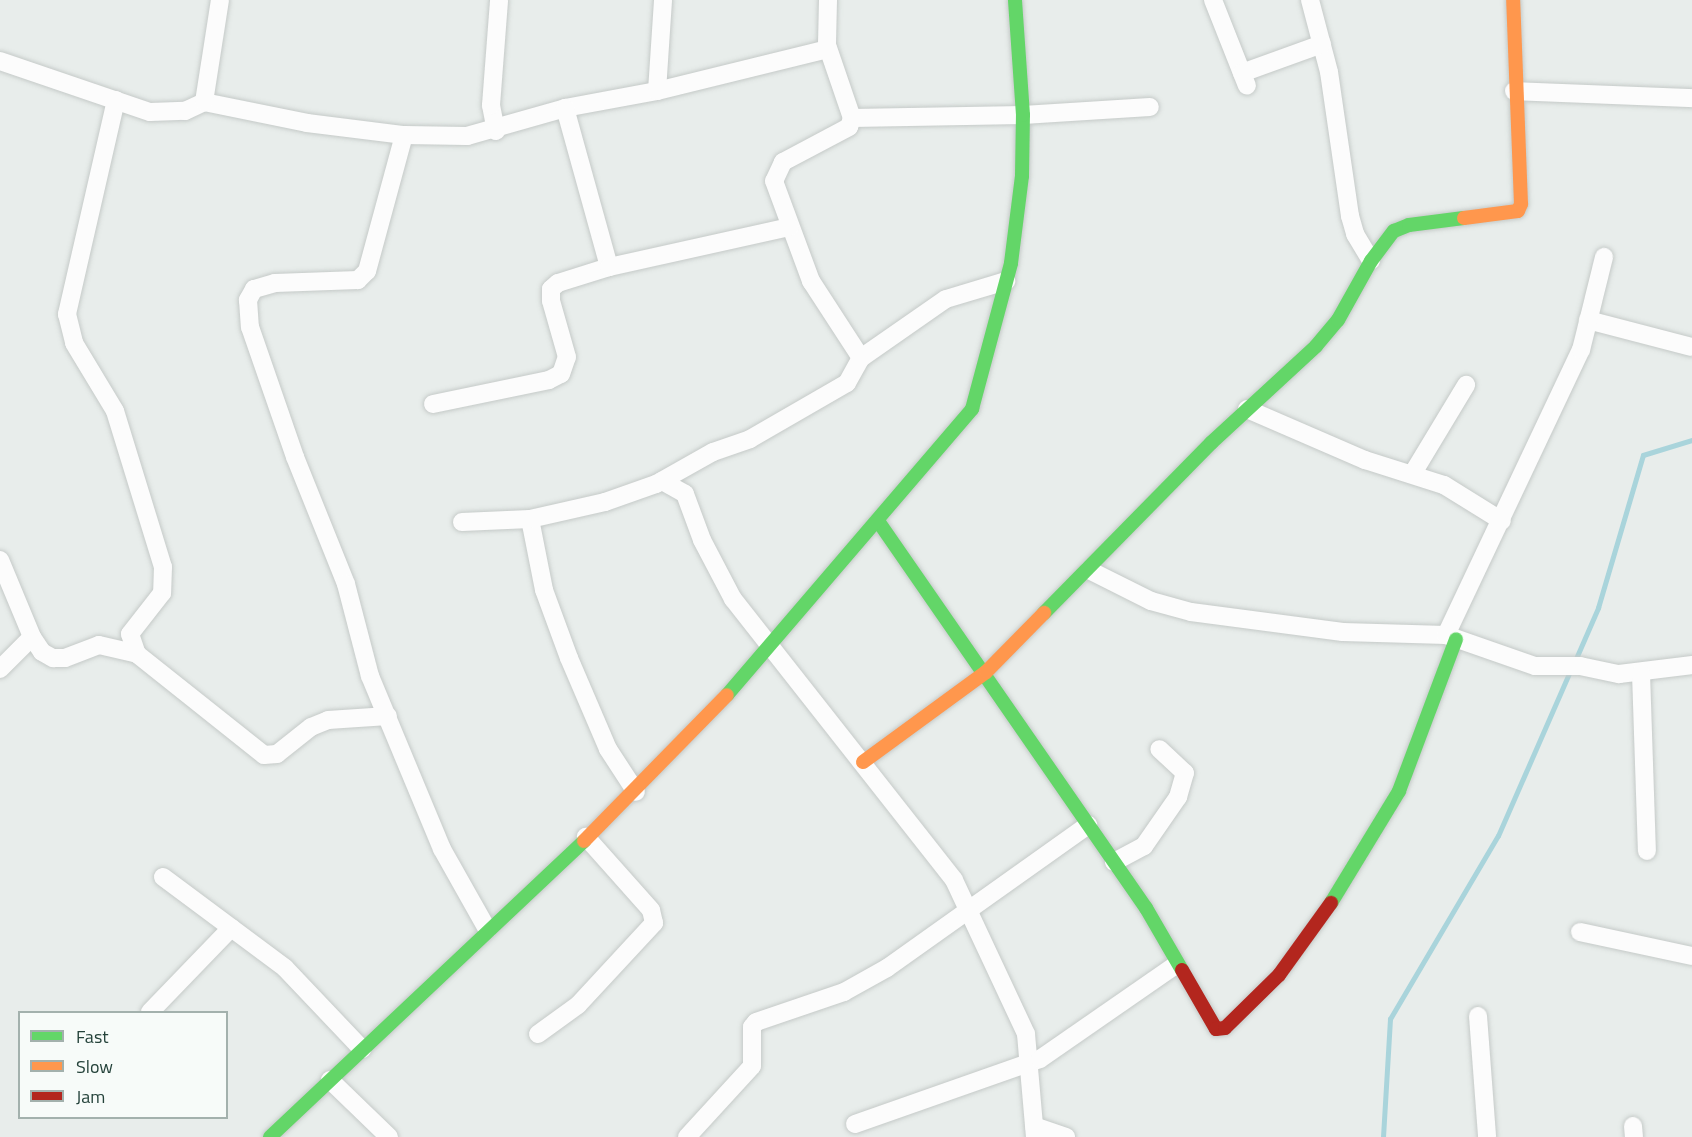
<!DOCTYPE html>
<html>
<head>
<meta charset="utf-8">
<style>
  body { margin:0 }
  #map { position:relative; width:1692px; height:1137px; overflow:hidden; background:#e8edeb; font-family:"Titillium Web",sans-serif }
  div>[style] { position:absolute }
  .stream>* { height:4.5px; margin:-2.25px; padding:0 2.25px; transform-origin:2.25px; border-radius:2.25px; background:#a9d4db }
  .roads { filter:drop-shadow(0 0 2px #c5cac8) drop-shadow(0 0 2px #c5cac8) }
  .street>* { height:18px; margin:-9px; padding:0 9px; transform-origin:9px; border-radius:9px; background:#fcfcfc }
  .fast>* { height:14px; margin:-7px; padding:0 7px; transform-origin:7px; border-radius:7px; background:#63d668 }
  .slow>* { height:14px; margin:-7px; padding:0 7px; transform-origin:7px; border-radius:7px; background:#ff974d }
  .jam>* { height:14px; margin:-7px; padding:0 7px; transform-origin:7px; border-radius:7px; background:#b3261e }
  span { translate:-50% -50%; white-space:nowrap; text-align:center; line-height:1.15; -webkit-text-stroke:4.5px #f7fbf9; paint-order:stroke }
  .legend { position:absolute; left:18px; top:1011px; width:210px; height:108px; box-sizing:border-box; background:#f7fbf9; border:2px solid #a3b1ad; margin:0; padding:8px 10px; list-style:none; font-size:18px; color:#24423a }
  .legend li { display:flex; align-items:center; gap:12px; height:30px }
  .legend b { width:30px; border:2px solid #a3b1ad }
</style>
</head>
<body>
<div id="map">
  <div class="stream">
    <i style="left:1575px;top:661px;width:58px;rotate:-66.5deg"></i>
    <i style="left:1598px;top:608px;width:159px;rotate:-73.6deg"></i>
    <i style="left:1643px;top:455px;width:51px;rotate:-17deg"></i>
    <i style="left:1383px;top:1137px;width:118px;rotate:-86.6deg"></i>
    <i style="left:1390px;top:1019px;width:212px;rotate:-59.5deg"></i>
    <i style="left:1498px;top:836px;width:180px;rotate:-66.4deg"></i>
  </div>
  <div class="roads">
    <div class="street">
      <i style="left:828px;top:0;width:45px;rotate:91.3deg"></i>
      <i style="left:827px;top:45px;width:77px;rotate:71.1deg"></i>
      <i style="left:852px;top:118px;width:9px;rotate:108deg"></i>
      <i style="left:849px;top:127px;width:75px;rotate:152.1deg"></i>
      <i style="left:783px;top:162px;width:21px;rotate:115deg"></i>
      <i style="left:774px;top:181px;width:107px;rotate:69.7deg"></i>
      <i style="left:811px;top:281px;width:92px;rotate:57deg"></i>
      <i style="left:1213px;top:0;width:92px;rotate:68.4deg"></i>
      <i style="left:1310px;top:0;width:74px;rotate:75.2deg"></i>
      <i style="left:1329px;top:72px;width:146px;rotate:81.7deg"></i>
      <i style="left:1350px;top:216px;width:19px;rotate:74deg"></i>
      <i style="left:1355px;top:234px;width:31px;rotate:59deg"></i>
      <i style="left:0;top:61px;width:158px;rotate:18.8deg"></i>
      <i style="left:150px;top:112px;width:35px;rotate:-2deg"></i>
      <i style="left:185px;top:111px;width:21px;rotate:-25deg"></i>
      <i style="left:204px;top:102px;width:105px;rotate:11.5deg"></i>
      <i style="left:307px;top:123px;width:98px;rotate:7.1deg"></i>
      <i style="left:404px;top:135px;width:63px;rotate:0.9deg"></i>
      <i style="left:467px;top:136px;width:102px;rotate:-15.9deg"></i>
      <i style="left:565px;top:108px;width:94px;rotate:-10.5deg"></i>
      <i style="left:657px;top:91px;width:176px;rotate:-13.8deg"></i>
      <i style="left:1242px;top:73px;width:85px;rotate:-19.9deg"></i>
      <i style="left:657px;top:91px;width:91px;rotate:-86.2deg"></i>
      <i style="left:1514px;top:91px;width:178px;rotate:2.3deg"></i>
      <i style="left:116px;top:100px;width:220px;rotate:102.9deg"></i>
      <i style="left:67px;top:314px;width:30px;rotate:76deg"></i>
      <i style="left:74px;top:343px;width:79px;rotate:58.9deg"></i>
      <i style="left:115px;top:411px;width:163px;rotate:72.9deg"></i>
      <i style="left:163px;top:567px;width:26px;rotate:92deg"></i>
      <i style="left:162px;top:593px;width:52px;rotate:128deg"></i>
      <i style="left:130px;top:634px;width:21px;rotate:71deg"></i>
      <i style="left:204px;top:102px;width:103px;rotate:-81.1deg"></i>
      <i style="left:565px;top:108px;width:165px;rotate:74.5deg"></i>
      <i style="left:852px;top:118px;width:171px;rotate:-1deg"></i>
      <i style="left:1023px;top:115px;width:127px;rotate:-3.6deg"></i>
      <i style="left:496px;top:131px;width:26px;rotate:-101deg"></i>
      <i style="left:491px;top:105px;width:105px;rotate:-85.6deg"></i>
      <i style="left:404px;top:135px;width:141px;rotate:105.2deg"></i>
      <i style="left:367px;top:271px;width:13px;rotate:135deg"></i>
      <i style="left:358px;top:280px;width:83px;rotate:177.9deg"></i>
      <i style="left:275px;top:283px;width:22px;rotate:164deg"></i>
      <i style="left:254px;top:289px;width:13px;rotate:119deg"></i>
      <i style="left:248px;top:300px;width:27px;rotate:86deg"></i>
      <i style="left:250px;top:327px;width:138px;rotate:70.9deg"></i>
      <i style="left:295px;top:457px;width:137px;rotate:68.1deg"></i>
      <i style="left:346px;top:584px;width:95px;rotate:75.4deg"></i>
      <i style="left:370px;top:676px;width:187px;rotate:67.4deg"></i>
      <i style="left:442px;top:849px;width:92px;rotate:60.6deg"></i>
      <i style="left:1588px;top:320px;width:107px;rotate:14.6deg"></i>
      <i style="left:433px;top:404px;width:118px;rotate:-11.7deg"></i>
      <i style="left:549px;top:380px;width:13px;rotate:-27deg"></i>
      <i style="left:561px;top:374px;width:18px;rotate:-71deg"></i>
      <i style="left:567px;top:357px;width:58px;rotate:-105.9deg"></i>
      <i style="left:551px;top:301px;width:12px;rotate:-90deg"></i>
      <i style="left:551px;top:289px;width:9px;rotate:-41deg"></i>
      <i style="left:558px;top:283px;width:53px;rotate:-17.4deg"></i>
      <i style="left:609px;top:267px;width:185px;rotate:-12.5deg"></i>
      <i style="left:1247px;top:409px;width:129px;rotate:23.4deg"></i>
      <i style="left:1365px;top:460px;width:83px;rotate:17.6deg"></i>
      <i style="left:1444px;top:485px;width:68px;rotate:31.8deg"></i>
      <i style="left:1413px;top:473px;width:103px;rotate:-58.9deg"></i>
      <i style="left:662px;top:481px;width:26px;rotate:29deg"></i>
      <i style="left:685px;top:494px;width:49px;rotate:69.7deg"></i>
      <i style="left:702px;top:540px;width:67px;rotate:62.3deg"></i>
      <i style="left:733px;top:599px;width:357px;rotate:51.8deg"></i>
      <i style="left:954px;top:880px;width:170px;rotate:64.9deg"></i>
      <i style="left:1026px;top:1034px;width:103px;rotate:85deg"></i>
      <i style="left:530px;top:519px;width:72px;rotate:78.8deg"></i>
      <i style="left:544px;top:590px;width:72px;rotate:69.8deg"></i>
      <i style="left:569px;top:658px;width:99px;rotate:66.8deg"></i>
      <i style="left:608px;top:749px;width:51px;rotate:56.9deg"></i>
      <i style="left:462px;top:522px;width:68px;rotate:-2.5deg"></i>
      <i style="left:530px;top:519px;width:77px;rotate:-12.8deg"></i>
      <i style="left:605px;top:502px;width:54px;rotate:-19.4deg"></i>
      <i style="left:656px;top:484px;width:65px;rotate:-29.3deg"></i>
      <i style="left:713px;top:452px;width:39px;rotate:-19deg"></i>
      <i style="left:750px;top:439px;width:112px;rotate:-30deg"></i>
      <i style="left:847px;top:383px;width:29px;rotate:-61deg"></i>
      <i style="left:861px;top:358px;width:103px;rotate:-34.8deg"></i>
      <i style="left:946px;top:299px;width:63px;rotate:-16.7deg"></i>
      <i style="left:0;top:560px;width:83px;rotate:67.4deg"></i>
      <i style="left:32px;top:637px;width:18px;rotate:56deg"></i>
      <i style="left:42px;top:652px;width:13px;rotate:29deg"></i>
      <i style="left:53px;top:658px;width:12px"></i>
      <i style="left:65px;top:658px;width:36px;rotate:-21deg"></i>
      <i style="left:99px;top:645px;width:39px;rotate:13deg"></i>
      <i style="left:137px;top:654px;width:162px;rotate:38.5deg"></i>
      <i style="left:264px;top:755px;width:13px;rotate:-4deg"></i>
      <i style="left:277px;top:754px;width:43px;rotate:-38.5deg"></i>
      <i style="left:311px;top:727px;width:18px;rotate:-22deg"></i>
      <i style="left:328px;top:720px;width:60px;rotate:-3.8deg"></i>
      <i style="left:1089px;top:570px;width:69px;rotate:26.6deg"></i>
      <i style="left:1151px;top:601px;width:41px;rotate:15.4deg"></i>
      <i style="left:1191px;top:612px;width:153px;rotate:7.5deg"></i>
      <i style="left:1343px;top:632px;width:103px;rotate:1.7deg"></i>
      <i style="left:1446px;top:635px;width:94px;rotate:19.2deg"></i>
      <i style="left:1535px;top:666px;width:45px"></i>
      <i style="left:1580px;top:666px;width:40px;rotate:12deg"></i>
      <i style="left:1619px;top:674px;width:74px;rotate:-7deg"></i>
      <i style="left:1446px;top:635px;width:315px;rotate:-64.7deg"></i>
      <i style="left:1581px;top:350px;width:96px;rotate:-76.1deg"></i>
      <i style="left:0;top:669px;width:45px;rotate:-45deg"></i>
      <i style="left:1641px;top:673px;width:178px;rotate:88.1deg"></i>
      <i style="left:1114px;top:862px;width:34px;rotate:-28deg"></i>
      <i style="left:1144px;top:846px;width:60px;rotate:-55.2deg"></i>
      <i style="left:1178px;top:797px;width:25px;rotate:-74deg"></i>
      <i style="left:1185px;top:773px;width:35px;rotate:-137deg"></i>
      <i style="left:163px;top:877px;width:152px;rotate:36.7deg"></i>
      <i style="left:285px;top:968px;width:112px;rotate:46.5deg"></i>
      <i style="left:1580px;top:932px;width:115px;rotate:12.1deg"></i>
      <i style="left:150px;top:1012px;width:117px;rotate:-46deg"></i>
      <i style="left:1478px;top:1016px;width:121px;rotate:85.7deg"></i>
      <i style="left:538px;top:1034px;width:49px;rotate:-35.9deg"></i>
      <i style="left:578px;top:1005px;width:112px;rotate:-47.2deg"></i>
      <i style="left:654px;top:923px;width:13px;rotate:-103deg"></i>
      <i style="left:651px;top:910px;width:98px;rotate:-131.7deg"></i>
      <i style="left:330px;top:1080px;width:82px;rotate:44deg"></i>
      <i style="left:855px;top:1124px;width:196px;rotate:-19.4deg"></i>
      <i style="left:1040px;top:1059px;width:165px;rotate:-34.7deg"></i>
      <i style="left:1034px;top:1126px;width:34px;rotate:19deg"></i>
      <i style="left:1633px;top:1126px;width:11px;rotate:85deg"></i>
      <i style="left:687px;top:1137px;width:96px;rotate:-47.5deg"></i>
      <i style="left:752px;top:1066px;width:39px;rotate:-90deg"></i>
      <i style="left:752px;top:1027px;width:6px;rotate:-51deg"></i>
      <i style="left:756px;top:1022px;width:93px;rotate:-18.8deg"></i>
      <i style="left:844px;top:992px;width:49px;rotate:-29.2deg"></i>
      <i style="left:887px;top:968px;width:247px;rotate:-35.4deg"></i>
    </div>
    <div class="fast">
      <i style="left:878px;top:521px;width:471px;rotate:55.3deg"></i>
      <i style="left:1146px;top:908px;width:72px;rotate:59.9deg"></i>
      <i style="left:1044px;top:613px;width:238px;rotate:-45.5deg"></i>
      <i style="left:1211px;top:443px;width:143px;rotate:-42.7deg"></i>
      <i style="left:1316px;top:346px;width:34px;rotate:-50deg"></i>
      <i style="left:1338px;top:320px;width:68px;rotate:-60.8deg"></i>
      <i style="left:1371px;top:261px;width:38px;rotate:-53deg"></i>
      <i style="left:1394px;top:231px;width:16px;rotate:-22deg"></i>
      <i style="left:1409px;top:225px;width:55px;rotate:-7.3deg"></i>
      <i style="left:727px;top:695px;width:377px;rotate:-49.4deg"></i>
      <i style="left:972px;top:409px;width:151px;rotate:-75deg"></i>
      <i style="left:1011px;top:263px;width:88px;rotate:-82.8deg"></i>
      <i style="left:1022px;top:176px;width:61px;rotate:-89.1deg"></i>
      <i style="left:1023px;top:115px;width:115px;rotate:-94deg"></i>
      <i style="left:1331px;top:903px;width:131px;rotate:-58.7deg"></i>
      <i style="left:1399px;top:791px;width:162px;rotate:-69.4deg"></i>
      <i style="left:270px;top:1137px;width:432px;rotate:-43.3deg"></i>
    </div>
    <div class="slow">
      <i style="left:1464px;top:218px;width:54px;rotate:-7.4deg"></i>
      <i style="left:1518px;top:211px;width:8px;rotate:-67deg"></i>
      <i style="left:1521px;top:204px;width:204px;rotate:-92.2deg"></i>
      <i style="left:863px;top:762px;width:152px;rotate:-36.2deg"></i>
      <i style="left:986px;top:672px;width:83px;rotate:-45.5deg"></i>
      <i style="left:584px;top:841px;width:204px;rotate:-45.6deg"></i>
    </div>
    <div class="jam">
      <i style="left:1182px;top:970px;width:68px;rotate:60deg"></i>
      <i style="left:1216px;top:1029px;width:9px;rotate:-6deg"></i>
      <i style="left:1225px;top:1028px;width:76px;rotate:-44.5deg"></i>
      <i style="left:1279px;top:975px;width:89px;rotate:-54.2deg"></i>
    </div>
  </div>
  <ul class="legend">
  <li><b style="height:8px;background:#63d668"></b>Fast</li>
  <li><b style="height:8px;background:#ff974d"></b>Slow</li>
  <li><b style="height:8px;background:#b3261e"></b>Jam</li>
  </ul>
</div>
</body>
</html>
